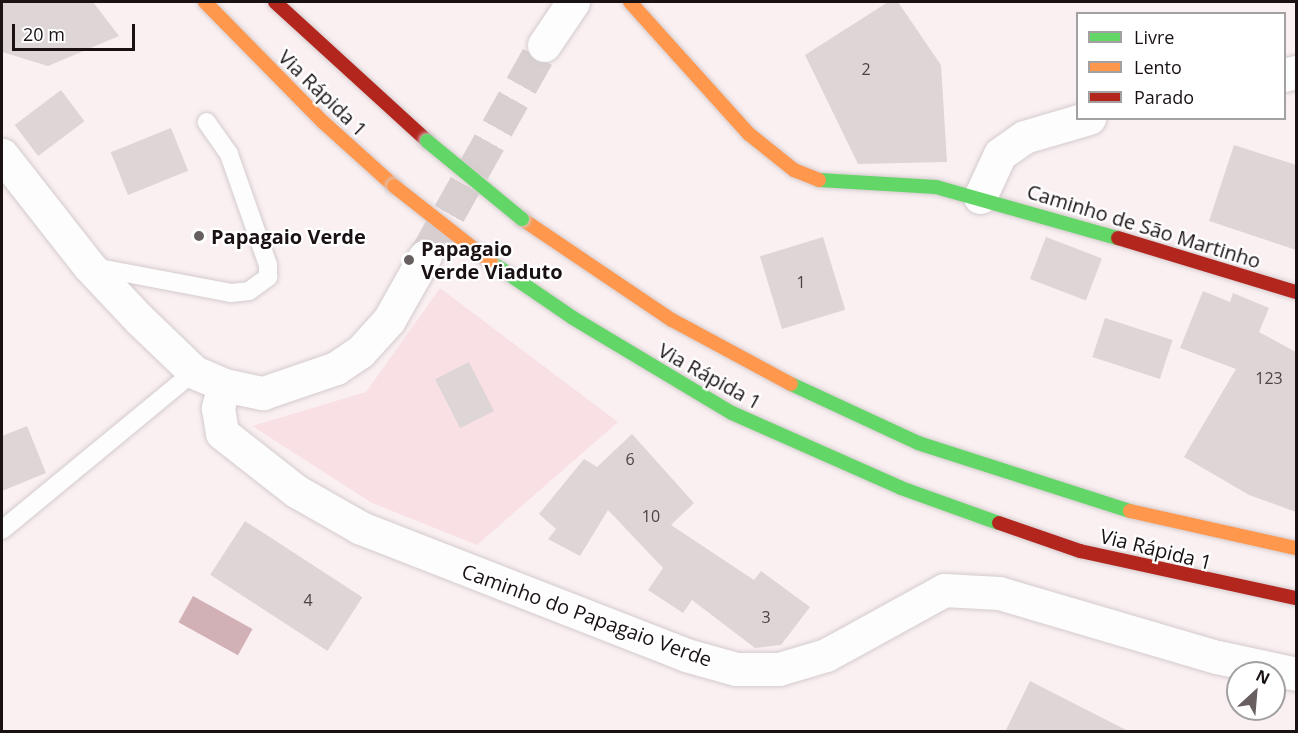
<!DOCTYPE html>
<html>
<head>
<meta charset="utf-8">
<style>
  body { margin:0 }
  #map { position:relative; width:1298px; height:733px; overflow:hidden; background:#faf0f2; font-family:"Open Sans",sans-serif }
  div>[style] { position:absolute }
  .green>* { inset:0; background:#f9e0e4 }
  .water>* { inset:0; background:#d1b0b6; transform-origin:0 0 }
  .building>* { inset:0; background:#ded5d7; transform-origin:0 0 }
  .street-tunnel>* { height:33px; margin-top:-16.5px; transform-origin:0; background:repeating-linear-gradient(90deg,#d8cfd1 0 33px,transparent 0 49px) }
  .roads { filter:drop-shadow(0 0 2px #d4cbcd) drop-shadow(0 0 2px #d4cbcd) }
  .lane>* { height:18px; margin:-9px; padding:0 9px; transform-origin:9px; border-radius:9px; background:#fefdfd }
  .street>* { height:33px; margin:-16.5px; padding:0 16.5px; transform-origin:16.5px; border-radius:16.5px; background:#fefdfd }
  .fast>* { height:14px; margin:-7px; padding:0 7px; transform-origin:7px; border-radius:7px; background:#63d668 }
  .slow>* { height:14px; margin:-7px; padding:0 7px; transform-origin:7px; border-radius:7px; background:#ff974d }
  .jam>* { height:14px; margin:-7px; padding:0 7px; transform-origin:7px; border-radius:7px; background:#b3261e }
  .bridges { filter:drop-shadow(0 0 2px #d4cbcd) drop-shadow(0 0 2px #d4cbcd) }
  .fast-bridge>* { height:14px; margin:-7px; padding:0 7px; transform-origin:7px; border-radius:7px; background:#63d668 }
  .slow-bridge>* { height:14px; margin:-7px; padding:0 7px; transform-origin:7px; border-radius:7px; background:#ff974d }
  .dots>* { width:16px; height:16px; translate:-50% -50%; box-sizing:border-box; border:3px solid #fff; border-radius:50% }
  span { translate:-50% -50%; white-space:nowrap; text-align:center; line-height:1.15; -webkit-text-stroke:4.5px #fff; paint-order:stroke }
  .number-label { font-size:16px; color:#4b4244 }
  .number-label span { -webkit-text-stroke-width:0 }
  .street-label { font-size:20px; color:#1a1113 }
  .poi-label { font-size:20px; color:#1a1113; font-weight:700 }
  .left { translate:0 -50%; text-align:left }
  .frame { position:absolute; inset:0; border:3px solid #1a1113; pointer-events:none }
  .legend { position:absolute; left:1076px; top:12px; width:210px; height:108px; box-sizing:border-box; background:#fff; border:2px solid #a3a0a1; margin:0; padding:8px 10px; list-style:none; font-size:18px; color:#1a1113 }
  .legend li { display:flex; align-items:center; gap:12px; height:30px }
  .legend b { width:30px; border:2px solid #a3a0a1 }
  .north { position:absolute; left:1226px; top:661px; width:60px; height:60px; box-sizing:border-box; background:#fff; border:2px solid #a3a0a1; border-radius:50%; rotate:26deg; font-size:16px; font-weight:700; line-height:24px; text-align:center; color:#1a1113 }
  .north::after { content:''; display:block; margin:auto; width:21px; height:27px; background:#685f61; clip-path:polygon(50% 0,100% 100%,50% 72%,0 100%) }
  .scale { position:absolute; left:12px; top:24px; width:123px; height:27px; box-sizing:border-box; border:3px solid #1a1113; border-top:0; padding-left:8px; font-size:18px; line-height:21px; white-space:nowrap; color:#1a1113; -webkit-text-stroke:4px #fff; paint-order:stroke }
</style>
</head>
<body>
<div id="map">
  <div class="green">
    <i style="clip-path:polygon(440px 288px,618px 422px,477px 545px,372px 503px,252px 426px,366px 392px)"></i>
  </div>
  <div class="water">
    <i style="left:193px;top:596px;width:68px;height:30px;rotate:29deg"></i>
  </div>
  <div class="building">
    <i style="clip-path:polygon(2px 2px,93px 2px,119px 36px,48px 66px,2px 52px)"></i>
    <i style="clip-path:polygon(888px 2px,898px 2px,941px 65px,947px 162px,858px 164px,805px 55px)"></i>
    <i style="left:61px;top:90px;width:39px;height:58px;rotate:53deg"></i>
    <i style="left:171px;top:128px;width:46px;height:65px;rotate:68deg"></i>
    <i style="clip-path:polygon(1234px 145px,1296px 165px,1296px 250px,1209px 221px)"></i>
    <i style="left:823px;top:237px;width:76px;height:66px;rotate:73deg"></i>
    <i style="left:1046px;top:237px;width:60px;height:45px;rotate:21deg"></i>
    <i style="clip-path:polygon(1203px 291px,1230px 302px,1233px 293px,1269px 308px,1259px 332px,1296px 352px,1296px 512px,1249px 495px,1184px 457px,1236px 369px,1180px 348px)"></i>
    <i style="left:1105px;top:318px;width:71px;height:41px;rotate:18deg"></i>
    <i style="left:469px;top:362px;width:55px;height:38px;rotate:63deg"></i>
    <i style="clip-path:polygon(27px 426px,46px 473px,2px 491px,2px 436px)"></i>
    <i style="clip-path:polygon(632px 434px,694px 503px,671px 525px,754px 580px,761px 571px,810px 607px,781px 645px,755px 648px,692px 600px,683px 613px,648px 590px,663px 568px,608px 510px,580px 556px,548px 539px,556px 529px,539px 514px,584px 459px,597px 467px)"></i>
    <i style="left:245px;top:521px;width:140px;height:64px;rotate:33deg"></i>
    <i style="clip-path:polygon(1030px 681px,1130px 732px,1005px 732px)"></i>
  </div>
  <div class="street-tunnel">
    <i style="left:425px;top:256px;width:242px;rotate:-60.6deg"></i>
  </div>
  <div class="roads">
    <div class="lane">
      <i style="left:94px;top:267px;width:139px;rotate:10.7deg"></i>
      <i style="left:231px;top:293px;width:18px;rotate:-6deg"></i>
      <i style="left:249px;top:291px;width:24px;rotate:-36deg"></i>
      <i style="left:268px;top:277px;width:12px;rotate:-90deg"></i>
      <i style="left:268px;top:265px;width:118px;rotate:-109.4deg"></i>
      <i style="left:229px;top:154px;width:39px;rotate:-125deg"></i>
      <i style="left:2px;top:530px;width:249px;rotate:-39.5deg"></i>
    </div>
    <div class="street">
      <i style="left:544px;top:45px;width:52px;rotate:-56deg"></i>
      <i style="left:1284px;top:75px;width:12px;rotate:-14deg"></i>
      <i style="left:2px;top:155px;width:141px;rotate:51.9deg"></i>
      <i style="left:89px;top:266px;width:73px;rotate:46.7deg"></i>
      <i style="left:139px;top:319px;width:76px;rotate:43.9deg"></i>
      <i style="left:194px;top:372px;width:33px;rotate:23deg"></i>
      <i style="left:224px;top:385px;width:40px;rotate:12deg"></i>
      <i style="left:263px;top:393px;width:77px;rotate:-18.9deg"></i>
      <i style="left:336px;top:368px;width:29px;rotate:-34deg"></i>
      <i style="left:360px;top:352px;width:43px;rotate:-47.8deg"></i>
      <i style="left:389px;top:320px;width:73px;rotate:-60.6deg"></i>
      <i style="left:980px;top:197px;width:47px;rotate:-65.1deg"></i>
      <i style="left:1000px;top:154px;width:29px;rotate:-35deg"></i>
      <i style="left:1024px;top:137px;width:68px;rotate:-16.3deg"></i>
      <i style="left:224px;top:385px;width:24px;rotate:105deg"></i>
      <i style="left:218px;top:408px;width:25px;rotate:81deg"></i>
      <i style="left:222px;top:433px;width:94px;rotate:38.1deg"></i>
      <i style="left:296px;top:491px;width:75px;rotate:29.6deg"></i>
      <i style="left:361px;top:528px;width:349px;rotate:21.3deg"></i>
      <i style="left:686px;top:655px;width:52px;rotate:15.6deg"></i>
      <i style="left:736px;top:669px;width:43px"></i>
      <i style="left:779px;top:669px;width:49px;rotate:-16.6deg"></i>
      <i style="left:826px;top:655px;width:135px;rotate:-28.8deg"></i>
      <i style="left:944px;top:590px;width:55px;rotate:3.1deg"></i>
      <i style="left:999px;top:593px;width:227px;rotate:16.4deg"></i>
      <i style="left:1217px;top:657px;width:81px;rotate:12.1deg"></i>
    </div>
    <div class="fast">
      <i style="left:819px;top:180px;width:117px;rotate:3.4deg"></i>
      <i style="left:936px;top:187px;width:189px;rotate:15.7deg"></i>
      <i style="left:491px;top:262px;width:99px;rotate:34.3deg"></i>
      <i style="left:573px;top:318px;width:185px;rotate:30.9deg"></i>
      <i style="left:732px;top:413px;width:185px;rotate:23.9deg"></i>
      <i style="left:901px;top:488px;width:104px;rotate:19.7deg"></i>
      <i style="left:791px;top:384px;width:140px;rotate:24.9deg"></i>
      <i style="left:918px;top:443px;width:223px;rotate:17.8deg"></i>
    </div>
    <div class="slow">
      <i style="left:205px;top:2px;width:168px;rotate:45.5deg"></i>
      <i style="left:323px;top:122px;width:96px;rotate:42deg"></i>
      <i style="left:630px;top:2px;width:178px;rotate:48deg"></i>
      <i style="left:749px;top:134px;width:58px;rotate:38.7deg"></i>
      <i style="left:794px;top:170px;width:27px;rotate:22deg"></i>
      <i style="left:522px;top:219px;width:181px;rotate:34deg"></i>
      <i style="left:672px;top:320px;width:135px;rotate:28.3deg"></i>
      <i style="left:1130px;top:511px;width:170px;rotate:12.6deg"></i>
    </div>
    <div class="jam">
      <i style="left:275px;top:2px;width:206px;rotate:42.4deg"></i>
      <i style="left:1118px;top:238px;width:186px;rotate:16.9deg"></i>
      <i style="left:999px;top:523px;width:86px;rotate:19.1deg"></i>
      <i style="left:1080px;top:551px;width:221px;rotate:12.3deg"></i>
    </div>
  </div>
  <div class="bridges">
    <div class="fast-bridge">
      <i style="left:427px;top:141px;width:123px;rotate:39.4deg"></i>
    </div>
    <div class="slow-bridge">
      <i style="left:394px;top:186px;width:123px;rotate:38.1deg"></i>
    </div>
  </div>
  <div class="dots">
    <i style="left:199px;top:236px;background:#685f61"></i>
    <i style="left:409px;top:260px;background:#685f61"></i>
  </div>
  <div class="number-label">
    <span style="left:866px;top:69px">2</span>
    <span style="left:801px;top:282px">1</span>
    <span style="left:1269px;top:378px">123</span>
    <span style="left:630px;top:459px">6</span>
    <span style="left:651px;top:516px">10</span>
    <span style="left:308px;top:600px">4</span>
    <span style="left:766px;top:617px">3</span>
  </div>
  <div class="street-label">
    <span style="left:323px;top:93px;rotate:44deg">Via Rápida 1</span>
    <span style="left:1144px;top:226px;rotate:17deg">Caminho de São Martinho</span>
    <span style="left:710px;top:376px;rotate:29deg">Via Rápida 1</span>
    <span style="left:1156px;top:549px;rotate:14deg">Via Rápida 1</span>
    <span style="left:587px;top:615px;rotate:20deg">Caminho do Papagaio Verde</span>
  </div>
  <div class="poi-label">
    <span class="left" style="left:211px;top:236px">Papagaio Verde</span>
    <span class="left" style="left:421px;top:260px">Papagaio<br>Verde Viaduto</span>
  </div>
  <div class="frame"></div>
  <ul class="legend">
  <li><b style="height:8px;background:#63d668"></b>Livre</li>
  <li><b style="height:8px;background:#ff974d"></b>Lento</li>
  <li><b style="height:8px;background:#b3261e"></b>Parado</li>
  </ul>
  <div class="north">N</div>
  <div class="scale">20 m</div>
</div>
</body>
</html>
